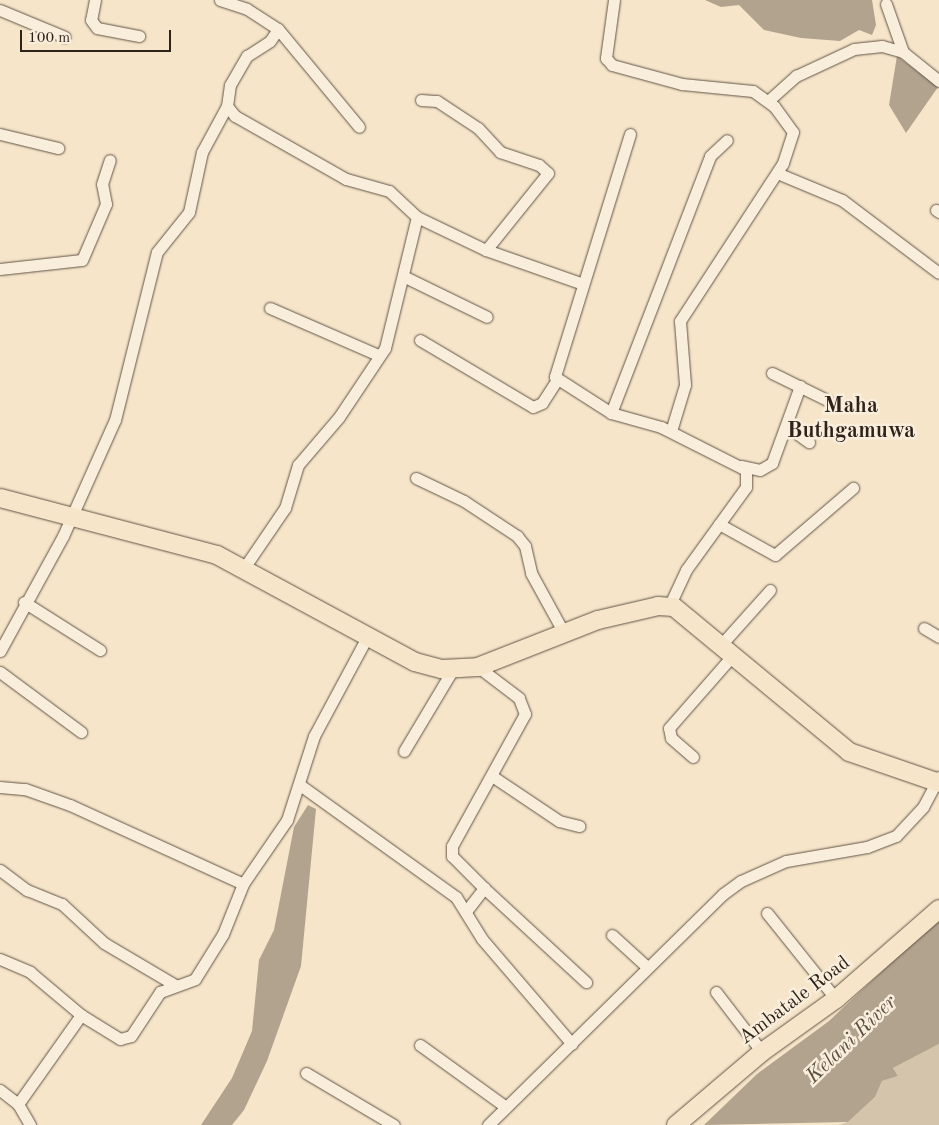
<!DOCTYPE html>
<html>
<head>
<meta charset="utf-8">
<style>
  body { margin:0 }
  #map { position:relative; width:939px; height:1125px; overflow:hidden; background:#f6e5c9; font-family:"Old Standard TT",serif }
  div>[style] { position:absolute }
  .green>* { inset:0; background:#d4c4ab }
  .water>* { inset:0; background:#b2a38e }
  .roads { filter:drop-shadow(0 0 1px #605446) drop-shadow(0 0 1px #605446) }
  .street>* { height:11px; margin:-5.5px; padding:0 5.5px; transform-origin:5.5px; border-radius:5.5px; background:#f9eedc }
  .primary>* { height:18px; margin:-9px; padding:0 9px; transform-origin:9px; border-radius:9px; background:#f6e5c9 }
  span { translate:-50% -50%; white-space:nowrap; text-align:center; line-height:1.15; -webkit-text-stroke:5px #f9eedc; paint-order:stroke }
  .street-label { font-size:20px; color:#2e231a }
  .water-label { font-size:21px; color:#5c5043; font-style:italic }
  .quarter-label { font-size:22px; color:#2e231a; font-weight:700 }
  .scale { position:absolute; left:20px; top:30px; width:151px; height:22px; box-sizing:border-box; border:2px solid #2e231a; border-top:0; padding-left:6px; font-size:15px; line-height:18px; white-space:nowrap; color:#2e231a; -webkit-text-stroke:4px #f9eedc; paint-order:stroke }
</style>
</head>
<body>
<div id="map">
  <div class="green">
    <i style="clip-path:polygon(939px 1044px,939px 1125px,838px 1125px,848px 1122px,875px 1097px,882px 1081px,898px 1076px,893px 1068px)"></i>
  </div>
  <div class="water">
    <i style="clip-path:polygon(705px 0,872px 0,876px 25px,872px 35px,859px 30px,840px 41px,801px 38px,764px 30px,739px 5px,721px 7px)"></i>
    <i style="clip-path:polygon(897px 56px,938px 87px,906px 133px,889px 105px)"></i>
    <i style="clip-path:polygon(308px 805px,316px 809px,301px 966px,267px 1061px,244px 1110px,232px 1125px,201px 1125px,232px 1078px,252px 1031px,259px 960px,274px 930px,294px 827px)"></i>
    <i style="clip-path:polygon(939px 918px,939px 1044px,893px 1068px,898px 1076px,882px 1081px,875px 1097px,848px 1122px,704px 1125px,757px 1074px,829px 1021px)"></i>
  </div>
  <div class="roads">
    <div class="street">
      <i style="left:95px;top:0;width:20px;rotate:101deg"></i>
      <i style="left:91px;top:20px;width:10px;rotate:53deg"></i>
      <i style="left:97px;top:28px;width:43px;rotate:10.8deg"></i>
      <i style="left:220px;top:0;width:28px;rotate:18deg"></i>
      <i style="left:247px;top:9px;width:37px;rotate:33deg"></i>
      <i style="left:278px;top:29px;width:127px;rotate:50.4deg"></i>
      <i style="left:614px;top:0;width:59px;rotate:97.9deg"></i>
      <i style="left:606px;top:58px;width:9px;rotate:49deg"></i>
      <i style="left:612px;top:65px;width:73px;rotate:15.2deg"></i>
      <i style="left:682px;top:84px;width:71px;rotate:5.6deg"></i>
      <i style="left:753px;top:91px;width:26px;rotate:36deg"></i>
      <i style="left:774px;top:106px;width:32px;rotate:54deg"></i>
      <i style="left:793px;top:132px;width:33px;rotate:108deg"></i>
      <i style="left:783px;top:163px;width:189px;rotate:123.1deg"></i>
      <i style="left:680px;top:321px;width:64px;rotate:85.5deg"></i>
      <i style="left:685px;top:385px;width:48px;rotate:106.9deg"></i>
      <i style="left:886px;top:4px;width:51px;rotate:70.5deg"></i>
      <i style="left:0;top:10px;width:70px;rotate:22.6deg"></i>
      <i style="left:421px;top:100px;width:16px;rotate:4deg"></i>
      <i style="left:437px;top:101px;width:49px;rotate:33.4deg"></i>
      <i style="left:478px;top:128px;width:33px;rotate:47deg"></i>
      <i style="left:500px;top:152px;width:41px;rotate:18.4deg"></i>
      <i style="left:539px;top:165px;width:12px;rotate:42deg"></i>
      <i style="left:548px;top:173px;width:99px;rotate:128.8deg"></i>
      <i style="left:768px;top:101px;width:38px;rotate:-42deg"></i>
      <i style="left:796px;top:76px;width:64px;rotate:-25deg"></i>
      <i style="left:854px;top:49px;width:28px;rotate:-6deg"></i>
      <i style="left:882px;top:46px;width:22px;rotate:16deg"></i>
      <i style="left:903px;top:52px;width:46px;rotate:38.9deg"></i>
      <i style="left:0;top:134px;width:60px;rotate:13.6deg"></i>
      <i style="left:630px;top:134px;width:254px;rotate:107.2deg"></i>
      <i style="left:555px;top:377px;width:67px;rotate:32.7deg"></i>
      <i style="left:611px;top:413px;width:52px;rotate:15.6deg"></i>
      <i style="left:661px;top:427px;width:95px;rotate:26.8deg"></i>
      <i style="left:746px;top:470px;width:17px;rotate:90deg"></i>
      <i style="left:746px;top:487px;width:102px;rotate:125.9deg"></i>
      <i style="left:686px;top:570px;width:40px;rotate:115deg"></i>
      <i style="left:777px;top:173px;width:70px;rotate:22.6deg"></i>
      <i style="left:842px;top:200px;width:121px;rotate:37deg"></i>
      <i style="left:936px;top:210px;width:4px;rotate:34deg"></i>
      <i style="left:417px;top:217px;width:76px;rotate:25.6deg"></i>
      <i style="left:486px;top:250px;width:103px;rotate:19.3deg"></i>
      <i style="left:0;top:269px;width:82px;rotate:-6.3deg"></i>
      <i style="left:82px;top:260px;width:61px;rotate:-66.8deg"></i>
      <i style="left:106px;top:204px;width:20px;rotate:-101deg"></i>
      <i style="left:102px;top:184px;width:25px;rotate:-72deg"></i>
      <i style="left:403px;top:276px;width:93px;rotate:26deg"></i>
      <i style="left:270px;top:308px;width:118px;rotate:23.5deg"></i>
      <i style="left:420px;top:340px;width:131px;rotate:30.7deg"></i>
      <i style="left:533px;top:407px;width:10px;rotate:-24deg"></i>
      <i style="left:542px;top:403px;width:27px;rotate:-57deg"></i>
      <i style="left:772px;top:373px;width:61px;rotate:26.1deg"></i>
      <i style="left:611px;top:413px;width:275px;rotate:-68.9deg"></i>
      <i style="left:710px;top:156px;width:23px;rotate:-43deg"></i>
      <i style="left:788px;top:427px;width:26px;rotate:36deg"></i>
      <i style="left:741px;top:466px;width:19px;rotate:12deg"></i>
      <i style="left:760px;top:470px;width:14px;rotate:-30deg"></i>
      <i style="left:772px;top:463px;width:82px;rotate:-70deg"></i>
      <i style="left:416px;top:478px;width:53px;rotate:25.6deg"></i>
      <i style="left:464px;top:501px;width:64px;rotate:33.4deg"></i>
      <i style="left:517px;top:536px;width:13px;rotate:51deg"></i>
      <i style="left:525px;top:546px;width:28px;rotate:77deg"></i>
      <i style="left:531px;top:573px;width:68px;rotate:61.2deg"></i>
      <i style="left:719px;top:524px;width:64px;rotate:29deg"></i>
      <i style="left:775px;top:555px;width:103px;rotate:-40.7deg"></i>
      <i style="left:244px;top:568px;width:73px;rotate:-55.7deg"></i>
      <i style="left:285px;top:508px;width:45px;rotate:-73.2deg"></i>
      <i style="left:298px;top:465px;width:63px;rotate:-49.5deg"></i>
      <i style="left:339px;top:417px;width:83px;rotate:-56.3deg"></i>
      <i style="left:385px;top:348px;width:135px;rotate:-76.3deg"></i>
      <i style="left:417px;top:217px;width:38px;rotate:-137deg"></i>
      <i style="left:389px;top:191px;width:45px;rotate:-164.4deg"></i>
      <i style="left:346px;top:179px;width:128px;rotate:-150.4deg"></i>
      <i style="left:235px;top:116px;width:13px;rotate:-129deg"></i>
      <i style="left:227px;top:106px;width:21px;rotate:-82deg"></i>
      <i style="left:230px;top:85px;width:34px;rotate:-60deg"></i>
      <i style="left:247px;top:56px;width:27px;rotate:-33deg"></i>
      <i style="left:270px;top:41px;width:14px;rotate:-56deg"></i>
      <i style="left:24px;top:602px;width:90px;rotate:32.3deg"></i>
      <i style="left:924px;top:628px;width:17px;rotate:31deg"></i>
      <i style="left:720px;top:646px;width:75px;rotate:-48.2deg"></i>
      <i style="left:0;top:651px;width:131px;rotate:-61.3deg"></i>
      <i style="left:63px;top:536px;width:127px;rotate:-65.9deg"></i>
      <i style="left:115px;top:420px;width:173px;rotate:-76deg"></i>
      <i style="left:157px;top:252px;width:51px;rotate:-51.3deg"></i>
      <i style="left:189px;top:212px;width:61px;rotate:-77.8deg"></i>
      <i style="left:202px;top:152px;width:52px;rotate:-61.5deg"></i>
      <i style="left:0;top:672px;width:101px;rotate:36.5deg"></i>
      <i style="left:404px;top:751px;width:96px;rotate:-59.1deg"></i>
      <i style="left:693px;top:757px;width:29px;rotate:-139deg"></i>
      <i style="left:671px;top:738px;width:10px;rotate:-101deg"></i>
      <i style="left:669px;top:728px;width:96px;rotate:-48.8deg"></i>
      <i style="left:492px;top:776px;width:81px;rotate:33.9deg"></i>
      <i style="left:559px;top:821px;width:21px;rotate:14deg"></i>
      <i style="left:300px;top:785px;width:192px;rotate:35.7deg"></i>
      <i style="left:456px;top:897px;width:49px;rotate:58.2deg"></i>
      <i style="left:482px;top:939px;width:138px;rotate:49.4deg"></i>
      <i style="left:0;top:787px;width:25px;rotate:5deg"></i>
      <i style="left:25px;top:789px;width:48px;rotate:19.6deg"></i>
      <i style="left:70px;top:805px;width:190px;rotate:24.5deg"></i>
      <i style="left:0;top:870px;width:34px;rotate:37deg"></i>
      <i style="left:27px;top:890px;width:38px;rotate:22deg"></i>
      <i style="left:62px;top:904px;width:57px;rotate:42.9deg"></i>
      <i style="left:104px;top:943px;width:82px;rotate:30.6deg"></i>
      <i style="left:484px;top:888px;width:139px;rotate:42.7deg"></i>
      <i style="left:467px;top:910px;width:28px;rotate:-52deg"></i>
      <i style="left:484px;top:888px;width:45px;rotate:-135deg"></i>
      <i style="left:452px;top:856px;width:10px;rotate:-90deg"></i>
      <i style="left:452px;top:846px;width:151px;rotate:-61.1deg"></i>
      <i style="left:525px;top:714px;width:17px;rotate:-111deg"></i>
      <i style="left:519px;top:698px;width:51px;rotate:-142.9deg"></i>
      <i style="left:767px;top:913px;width:110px;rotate:51.3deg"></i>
      <i style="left:612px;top:935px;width:47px;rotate:42.4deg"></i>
      <i style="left:0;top:959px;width:33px;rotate:23deg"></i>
      <i style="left:30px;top:972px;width:67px;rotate:40.1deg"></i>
      <i style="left:81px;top:1015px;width:46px;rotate:31.6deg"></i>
      <i style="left:120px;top:1039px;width:11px;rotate:-15deg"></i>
      <i style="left:131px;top:1036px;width:53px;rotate:-56.6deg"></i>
      <i style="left:160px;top:992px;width:37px;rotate:-20deg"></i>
      <i style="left:195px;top:979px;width:53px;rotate:-58.1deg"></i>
      <i style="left:223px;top:934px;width:54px;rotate:-68.2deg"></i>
      <i style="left:243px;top:884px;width:78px;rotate:-55.5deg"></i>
      <i style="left:287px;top:820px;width:88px;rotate:-72.2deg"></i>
      <i style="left:314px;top:736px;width:112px;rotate:-61.8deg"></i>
      <i style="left:716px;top:992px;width:76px;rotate:52.5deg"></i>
      <i style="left:420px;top:1045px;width:106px;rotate:35.8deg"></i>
      <i style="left:306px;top:1073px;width:102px;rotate:30.6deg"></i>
      <i style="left:0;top:1090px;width:23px;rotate:38deg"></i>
      <i style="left:18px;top:1104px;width:24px;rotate:60deg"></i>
      <i style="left:18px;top:1104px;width:109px;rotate:-54.7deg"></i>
      <i style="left:488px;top:1125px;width:330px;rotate:-44.5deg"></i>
      <i style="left:723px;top:894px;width:22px;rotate:-36deg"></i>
      <i style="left:741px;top:881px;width:49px;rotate:-24deg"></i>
      <i style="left:786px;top:861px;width:82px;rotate:-9.8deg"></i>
      <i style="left:867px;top:847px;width:31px;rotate:-21deg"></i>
      <i style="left:896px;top:836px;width:40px;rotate:-47deg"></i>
      <i style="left:923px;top:807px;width:34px;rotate:-62deg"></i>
    </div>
    <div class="primary">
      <i style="left:0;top:498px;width:224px;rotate:14.7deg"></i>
      <i style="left:217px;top:555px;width:225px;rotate:28.4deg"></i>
      <i style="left:415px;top:662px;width:28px;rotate:15deg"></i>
      <i style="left:442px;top:669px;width:36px;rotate:-3deg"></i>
      <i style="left:478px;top:667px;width:129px;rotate:-21.4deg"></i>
      <i style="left:598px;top:620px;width:62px;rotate:-13.1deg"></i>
      <i style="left:658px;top:606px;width:16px;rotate:4deg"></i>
      <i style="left:674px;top:607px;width:227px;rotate:39.6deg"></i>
      <i style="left:849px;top:752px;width:95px;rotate:19deg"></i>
      <i style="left:676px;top:1125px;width:113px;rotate:-40.3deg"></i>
      <i style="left:762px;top:1052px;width:91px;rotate:-35.6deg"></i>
      <i style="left:836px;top:999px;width:137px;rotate:-41.1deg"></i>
    </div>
  </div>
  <div class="street-label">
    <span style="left:795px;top:1001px;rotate:-37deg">Ambatale Road</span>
  </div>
  <div class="water-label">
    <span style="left:852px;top:1040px;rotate:-44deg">Kelani River</span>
  </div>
  <div class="quarter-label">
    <span style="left:851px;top:419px">Maha<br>Buthgamuwa</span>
  </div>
  <div class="scale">100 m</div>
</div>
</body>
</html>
